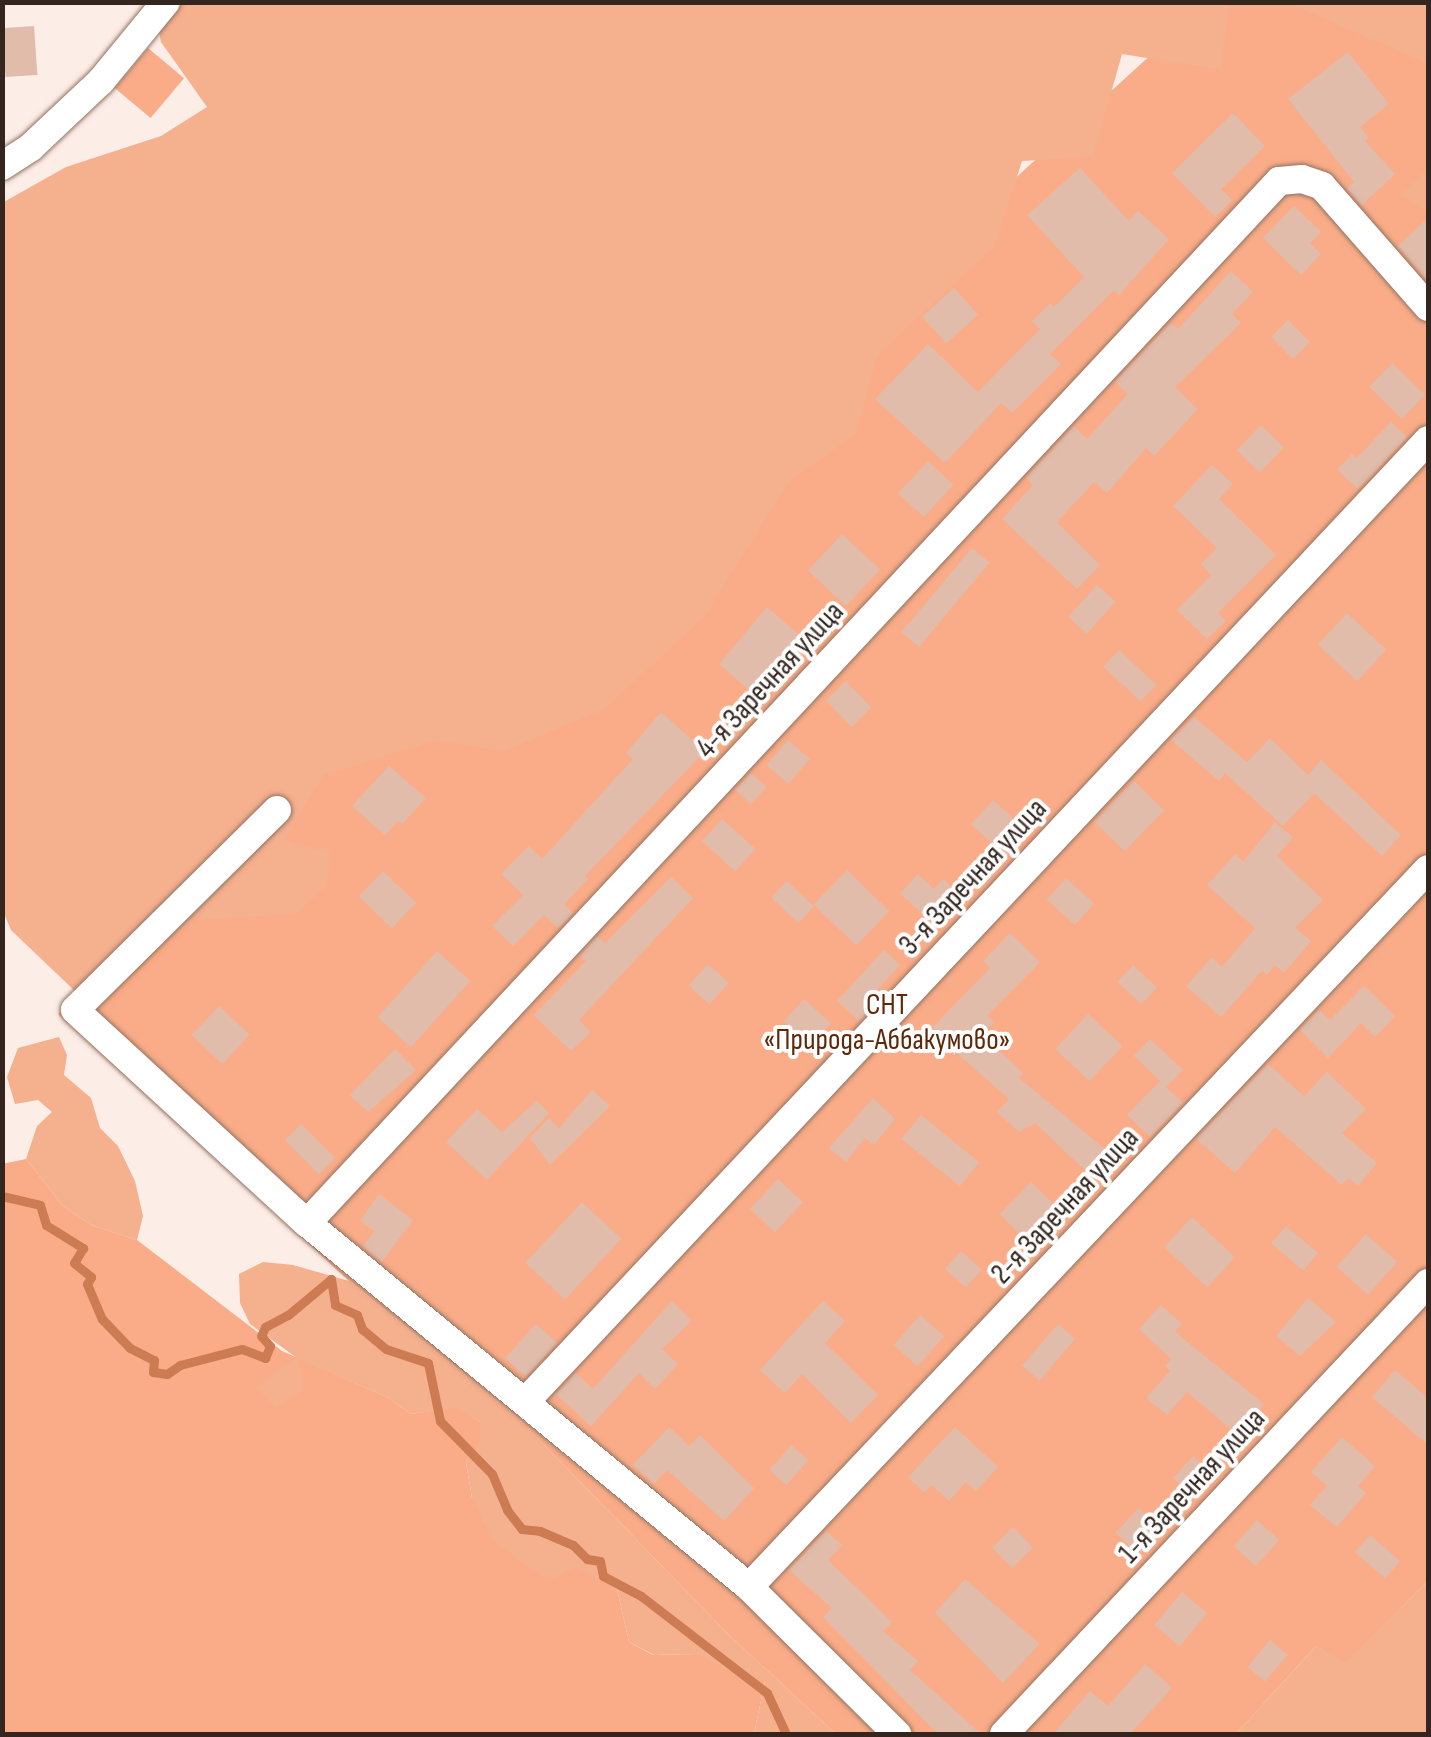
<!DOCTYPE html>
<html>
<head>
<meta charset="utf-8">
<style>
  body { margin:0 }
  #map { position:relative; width:1431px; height:1737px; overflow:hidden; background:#fcede6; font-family:"Sofia Sans Condensed",sans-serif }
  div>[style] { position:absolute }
  .green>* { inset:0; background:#f9ac87; transform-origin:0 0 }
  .forest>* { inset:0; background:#f5b08e }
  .stream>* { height:9px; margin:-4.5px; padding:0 4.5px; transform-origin:4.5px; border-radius:4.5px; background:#cd7b52 }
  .building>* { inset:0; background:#e1bcab; transform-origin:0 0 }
  .roads { filter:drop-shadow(0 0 2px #937263) drop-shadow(0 0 2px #937263) }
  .street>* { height:28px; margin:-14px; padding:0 14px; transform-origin:14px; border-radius:14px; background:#fff }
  span { translate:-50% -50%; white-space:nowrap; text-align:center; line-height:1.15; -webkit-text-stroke:8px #fefefe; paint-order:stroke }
  .street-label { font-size:30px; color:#34261f }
  .park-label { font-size:30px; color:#5e2809 }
  .frame { position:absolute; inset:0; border:5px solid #34261f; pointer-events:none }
</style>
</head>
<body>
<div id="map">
  <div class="green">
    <i style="clip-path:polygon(1208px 3px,1413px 3px,1428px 19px,1428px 1581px,1345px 1664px,1316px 1646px,1236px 1734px,836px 1734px,730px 1636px,518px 1418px,349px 1281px,58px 1014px,415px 662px,448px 694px)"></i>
    <i style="left:148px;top:48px;width:47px;height:52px;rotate:40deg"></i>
    <i style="clip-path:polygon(26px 1159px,63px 1206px,91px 1225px,137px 1240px,282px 1351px,387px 1397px,411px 1414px,456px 1407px,480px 1422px,481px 1440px,466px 1462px,472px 1498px,617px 1589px,629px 1642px,653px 1655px,697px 1654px,765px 1681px,754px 1734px,3px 1734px,2px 1164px)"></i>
  </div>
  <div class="forest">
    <i style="clip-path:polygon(153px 3px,1230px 3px,1221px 70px,1122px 54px,1093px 157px,1022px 161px,995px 246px,878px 355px,856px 434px,789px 482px,705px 616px,605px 709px,505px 751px,434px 741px,324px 775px,284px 840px,330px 853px,327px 887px,295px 914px,194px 920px,79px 995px,11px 930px,3px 911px,2px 203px,66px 167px,161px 136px,207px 107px,161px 42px)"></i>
    <i style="clip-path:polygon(1288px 3px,1428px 3px,1428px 64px)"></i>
    <i style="clip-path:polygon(1428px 167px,1428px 213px,1401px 195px)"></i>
    <i style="clip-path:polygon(59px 1037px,67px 1055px,64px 1075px,91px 1098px,100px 1128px,118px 1146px,135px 1181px,143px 1216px,137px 1240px,91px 1225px,63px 1206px,26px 1159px,37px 1126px,52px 1112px,38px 1100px,15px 1104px,7px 1077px,18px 1048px)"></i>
    <i style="clip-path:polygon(263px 1262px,293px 1265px,349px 1281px,518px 1418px,730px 1636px,836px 1734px,754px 1734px,765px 1681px,727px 1670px,697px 1654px,654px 1655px,629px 1642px,617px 1589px,576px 1567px,548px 1581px,492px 1540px,472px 1498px,466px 1462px,480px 1440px,480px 1422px,456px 1408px,411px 1414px,387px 1397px,299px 1359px,304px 1390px,275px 1408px,256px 1387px,297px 1358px,250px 1324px,240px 1303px,239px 1274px)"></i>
    <i style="clip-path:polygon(1428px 1581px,1428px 1734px,1236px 1734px,1316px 1646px,1345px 1663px)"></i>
  </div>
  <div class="stream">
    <i style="left:2px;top:1196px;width:39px;rotate:13deg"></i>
    <i style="left:40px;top:1205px;width:21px;rotate:73deg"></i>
    <i style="left:46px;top:1225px;width:44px;rotate:31.9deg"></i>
    <i style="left:83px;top:1248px;width:17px;rotate:121deg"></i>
    <i style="left:74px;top:1263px;width:22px;rotate:39deg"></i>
    <i style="left:91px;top:1277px;width:8px;rotate:120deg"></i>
    <i style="left:87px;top:1284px;width:38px;rotate:67deg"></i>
    <i style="left:102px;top:1319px;width:40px;rotate:46deg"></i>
    <i style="left:130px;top:1348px;width:27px;rotate:27deg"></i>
    <i style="left:154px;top:1360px;width:12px;rotate:95deg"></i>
    <i style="left:153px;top:1372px;width:14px;rotate:8deg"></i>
    <i style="left:167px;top:1374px;width:16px;rotate:-35deg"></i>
    <i style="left:180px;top:1365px;width:64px;rotate:-14.5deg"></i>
    <i style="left:242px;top:1349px;width:25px;rotate:21deg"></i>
    <i style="left:265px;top:1358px;width:13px;rotate:-67deg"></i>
    <i style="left:270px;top:1346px;width:13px;rotate:-132deg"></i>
    <i style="left:261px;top:1336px;width:10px;rotate:-66deg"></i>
    <i style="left:265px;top:1327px;width:26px;rotate:-28deg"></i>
    <i style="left:288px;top:1315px;width:56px;rotate:-39.9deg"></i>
    <i style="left:331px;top:1279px;width:26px;rotate:81deg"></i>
    <i style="left:335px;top:1305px;width:24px;rotate:24deg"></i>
    <i style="left:357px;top:1315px;width:15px;rotate:70deg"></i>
    <i style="left:362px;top:1329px;width:31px;rotate:40deg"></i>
    <i style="left:386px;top:1349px;width:44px;rotate:18.4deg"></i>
    <i style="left:428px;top:1363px;width:59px;rotate:78.3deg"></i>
    <i style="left:440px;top:1421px;width:74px;rotate:45.5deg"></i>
    <i style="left:492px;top:1474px;width:39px;rotate:67deg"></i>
    <i style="left:507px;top:1510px;width:24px;rotate:52deg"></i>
    <i style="left:522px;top:1529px;width:18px;rotate:6deg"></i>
    <i style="left:540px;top:1531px;width:36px;rotate:23deg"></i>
    <i style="left:573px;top:1545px;width:20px;rotate:45deg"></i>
    <i style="left:587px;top:1559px;width:13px;rotate:9deg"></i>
    <i style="left:600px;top:1561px;width:15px;rotate:79deg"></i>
    <i style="left:603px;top:1576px;width:43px;rotate:27.8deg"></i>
    <i style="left:641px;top:1596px;width:159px;rotate:37.6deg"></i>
    <i style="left:767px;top:1693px;width:45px;rotate:65.1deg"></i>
  </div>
  <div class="building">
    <i style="left:34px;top:26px;width:49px;height:32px;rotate:86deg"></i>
    <i style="clip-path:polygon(1348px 52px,1389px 104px,1360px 127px,1369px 138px,1365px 141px,1395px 174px,1362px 205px,1347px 188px,1354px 182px,1288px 99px)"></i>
    <i style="clip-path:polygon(1233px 113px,1265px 146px,1221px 189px,1232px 200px,1215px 217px,1172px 173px)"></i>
    <i style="clip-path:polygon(1080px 168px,1129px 221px,1138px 211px,1169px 239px,1119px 295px,1114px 290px,1050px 354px,1061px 364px,1012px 413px,1001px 403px,945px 463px,875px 399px,928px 344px,978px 392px,1040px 329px,1032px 321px,1050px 303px,1054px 307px,1084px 277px,1027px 215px)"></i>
    <i style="clip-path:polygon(1294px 206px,1321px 232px,1310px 243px,1321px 254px,1301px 275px,1263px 238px)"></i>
    <i style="clip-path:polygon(1428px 218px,1428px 281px,1398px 246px)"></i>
    <i style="clip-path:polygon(1231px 271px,1253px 292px,1232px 314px,1241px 323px,1175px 387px,1198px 409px,1154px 456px,1146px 448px,1107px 493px,1094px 482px,1057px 522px,1100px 565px,1077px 589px,1002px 519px,1033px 485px,1026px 478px,1074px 426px,1087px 439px,1128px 394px,1115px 382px,1171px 323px,1178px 329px)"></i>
    <i style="left:954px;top:288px;width:36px;height:43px;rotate:48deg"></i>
    <i style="left:1288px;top:320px;width:31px;height:24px;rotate:45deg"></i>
    <i style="left:1392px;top:363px;width:46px;height:33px;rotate:44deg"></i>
    <i style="clip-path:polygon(1391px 422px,1407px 437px,1358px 489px,1337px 470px,1352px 454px,1357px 458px)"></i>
    <i style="left:1261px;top:425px;width:32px;height:35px;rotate:44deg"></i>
    <i style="left:928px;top:461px;width:35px;height:44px;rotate:43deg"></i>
    <i style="clip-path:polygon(1212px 465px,1233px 484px,1219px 499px,1276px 555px,1218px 613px,1226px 621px,1207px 639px,1177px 610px,1211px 575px,1201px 564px,1217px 548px,1173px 506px)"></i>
    <i style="left:842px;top:534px;width:52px;height:50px;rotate:43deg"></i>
    <i style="left:972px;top:548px;width:23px;height:110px;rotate:40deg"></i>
    <i style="left:1097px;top:585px;width:25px;height:43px;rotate:42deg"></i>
    <i style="clip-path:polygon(767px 607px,810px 644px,795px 661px,791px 657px,757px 697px,719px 664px)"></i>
    <i style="left:1347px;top:613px;width:54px;height:43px;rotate:43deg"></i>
    <i style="left:1119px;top:650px;width:51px;height:23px;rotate:43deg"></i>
    <i style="left:846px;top:681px;width:37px;height:28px;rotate:46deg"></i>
    <i style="clip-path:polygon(661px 712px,705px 751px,585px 876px,588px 879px,564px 904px,573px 913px,558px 928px,544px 915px,513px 946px,492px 926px,523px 895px,501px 874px,529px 846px,542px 859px,633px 759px,626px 753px)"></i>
    <i style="clip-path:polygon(1194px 717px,1247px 762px,1270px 738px,1308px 775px,1321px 760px,1401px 835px,1382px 856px,1314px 793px,1283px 826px,1225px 773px,1219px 781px,1171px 740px)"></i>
    <i style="left:788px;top:740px;width:29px;height:33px;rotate:41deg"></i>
    <i style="clip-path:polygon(389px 766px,426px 798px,402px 824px,398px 821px,385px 835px,352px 806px)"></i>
    <i style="left:751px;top:773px;width:21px;height:23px;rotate:43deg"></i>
    <i style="left:1134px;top:781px;width:42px;height:57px;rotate:44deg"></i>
    <i style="left:993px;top:800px;width:48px;height:33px;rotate:42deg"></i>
    <i style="left:722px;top:819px;width:45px;height:30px;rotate:42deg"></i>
    <i style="clip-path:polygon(1275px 822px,1293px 837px,1277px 856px,1323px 900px,1295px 928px,1311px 941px,1284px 973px,1275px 965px,1267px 975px,1262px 971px,1221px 1017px,1186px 986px,1212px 957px,1222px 967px,1255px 928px,1207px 885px,1235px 854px,1243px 862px)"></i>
    <i style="left:847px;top:870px;width:59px;height:48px;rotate:44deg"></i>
    <i style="left:383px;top:871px;width:46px;height:35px;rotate:44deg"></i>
    <i style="clip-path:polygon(918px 874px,934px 889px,943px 879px,959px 894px,932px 923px,900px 893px)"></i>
    <i style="clip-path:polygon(671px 877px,693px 898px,579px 1020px,591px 1032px,571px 1051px,534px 1015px,586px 961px,580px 956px,598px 936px,605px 943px)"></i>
    <i style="left:1066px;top:878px;width:38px;height:29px;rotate:42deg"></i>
    <i style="left:787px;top:881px;width:37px;height:23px;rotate:43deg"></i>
    <i style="clip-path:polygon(1010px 933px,1040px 962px,987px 1016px,994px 1022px,982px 1035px,1023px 1073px,1019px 1078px,1111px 1154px,1091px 1176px,1035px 1123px,1019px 1132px,997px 1112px,1009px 1099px,930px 1030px,990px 968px,983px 961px)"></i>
    <i style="clip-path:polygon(884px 950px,900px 965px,876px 991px,882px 996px,859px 1021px,837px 1001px)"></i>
    <i style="left:437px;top:951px;width:45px;height:89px;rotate:42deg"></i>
    <i style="left:708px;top:964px;width:28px;height:29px;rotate:42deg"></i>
    <i style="left:1133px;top:965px;width:33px;height:23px;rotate:43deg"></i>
    <i style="clip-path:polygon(1364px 986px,1395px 1016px,1375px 1037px,1361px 1023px,1328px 1058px,1300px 1030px,1319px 1010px,1330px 1020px)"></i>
    <i style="left:804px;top:999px;width:36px;height:30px;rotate:42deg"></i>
    <i style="left:219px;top:1006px;width:42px;height:40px;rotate:43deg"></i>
    <i style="left:1088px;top:1014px;width:47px;height:48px;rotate:43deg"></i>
    <i style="clip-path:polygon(1150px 1039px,1183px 1070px,1166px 1087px,1183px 1103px,1150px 1137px,1127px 1115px,1160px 1081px,1134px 1056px)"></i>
    <i style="clip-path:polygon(395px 1049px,416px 1070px,368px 1112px,350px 1095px)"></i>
    <i style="clip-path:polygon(1268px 1064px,1304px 1096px,1327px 1072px,1366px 1109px,1342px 1133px,1377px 1163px,1358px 1186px,1348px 1178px,1342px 1185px,1275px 1127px,1235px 1173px,1196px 1139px)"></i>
    <i style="clip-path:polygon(592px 1090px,610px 1106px,550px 1165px,530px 1138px,549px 1118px,559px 1128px)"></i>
    <i style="clip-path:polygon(873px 1098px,895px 1119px,874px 1145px,865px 1138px,846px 1162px,829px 1148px)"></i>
    <i style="clip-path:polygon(537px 1101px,549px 1113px,487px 1180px,446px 1142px,477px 1109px,502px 1132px)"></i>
    <i style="left:921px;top:1115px;width:75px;height:31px;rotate:39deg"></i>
    <i style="left:301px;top:1124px;width:48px;height:23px;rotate:45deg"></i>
    <i style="left:778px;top:1179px;width:34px;height:41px;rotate:43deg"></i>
    <i style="left:1031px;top:1182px;width:39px;height:45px;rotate:44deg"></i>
    <i style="clip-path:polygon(379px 1194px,413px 1220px,382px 1262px,363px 1246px,374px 1231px,360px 1221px)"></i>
    <i style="left:582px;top:1202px;width:54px;height:83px;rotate:43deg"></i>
    <i style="left:1192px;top:1217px;width:59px;height:41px;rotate:43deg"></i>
    <i style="left:1286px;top:1226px;width:42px;height:23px;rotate:40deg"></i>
    <i style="left:1366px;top:1234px;width:42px;height:44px;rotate:42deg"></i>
    <i style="left:961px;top:1251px;width:28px;height:24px;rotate:42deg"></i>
    <i style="clip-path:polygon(1308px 1298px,1336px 1322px,1300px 1356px,1276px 1336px)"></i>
    <i style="clip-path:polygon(672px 1301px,692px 1321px,662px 1349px,678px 1364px,655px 1389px,639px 1373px,591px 1426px,556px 1394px,576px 1373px,593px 1389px)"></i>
    <i style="clip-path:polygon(823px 1301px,845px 1321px,825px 1343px,878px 1395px,851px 1423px,802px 1374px,785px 1393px,760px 1370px)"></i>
    <i style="clip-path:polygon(1161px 1305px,1182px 1324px,1175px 1332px,1264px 1404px,1238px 1435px,1187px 1392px,1167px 1415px,1146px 1398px,1170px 1371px,1165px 1366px,1171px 1359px,1139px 1329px)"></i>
    <i style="left:920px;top:1315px;width:32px;height:40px;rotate:41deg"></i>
    <i style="left:536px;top:1324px;width:28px;height:46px;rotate:42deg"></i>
    <i style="left:1058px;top:1324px;width:23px;height:55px;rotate:41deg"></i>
    <i style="clip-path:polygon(1395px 1370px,1428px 1398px,1428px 1445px,1372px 1397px)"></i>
    <i style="clip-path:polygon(669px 1427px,689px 1446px,700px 1435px,754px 1488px,724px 1521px,667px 1470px,654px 1484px,633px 1465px)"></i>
    <i style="clip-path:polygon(955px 1427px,998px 1467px,976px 1491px,966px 1482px,949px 1501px,932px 1485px,924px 1492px,908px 1477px)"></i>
    <i style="clip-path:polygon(1342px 1437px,1375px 1466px,1358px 1486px,1366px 1493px,1337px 1527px,1310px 1505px,1327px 1486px,1311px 1472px)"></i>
    <i style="left:791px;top:1445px;width:23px;height:33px;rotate:41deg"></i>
    <i style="left:1193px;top:1456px;width:27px;height:30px;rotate:42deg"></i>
    <i style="left:1139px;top:1508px;width:32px;height:34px;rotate:44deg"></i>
    <i style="left:1257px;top:1520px;width:30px;height:35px;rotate:42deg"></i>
    <i style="left:1013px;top:1527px;width:29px;height:29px;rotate:46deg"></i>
    <i style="clip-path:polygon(826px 1531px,842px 1545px,828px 1560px,892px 1622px,883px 1631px,918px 1661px,910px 1670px,981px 1734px,938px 1734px,823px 1617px,832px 1608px,789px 1570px)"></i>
    <i style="left:1370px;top:1535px;width:40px;height:23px;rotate:41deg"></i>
    <i style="clip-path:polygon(965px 1579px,1040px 1644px,1003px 1683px,935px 1613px)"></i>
    <i style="left:1182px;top:1592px;width:33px;height:43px;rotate:40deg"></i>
    <i style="left:1270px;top:1640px;width:23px;height:35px;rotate:40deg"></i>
    <i style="clip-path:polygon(1145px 1664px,1172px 1688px,1130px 1734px,1053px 1734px,1090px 1691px,1108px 1706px)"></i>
  </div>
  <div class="roads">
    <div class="street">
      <i style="left:2px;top:166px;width:35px;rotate:-33deg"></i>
      <i style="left:31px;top:147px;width:96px;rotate:-43.3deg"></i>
      <i style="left:101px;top:81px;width:102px;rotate:-50.6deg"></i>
      <i style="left:277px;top:810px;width:284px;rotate:135.3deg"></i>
      <i style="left:75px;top:1010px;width:315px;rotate:42.6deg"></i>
      <i style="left:307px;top:1223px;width:573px;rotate:39.47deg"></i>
      <i style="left:749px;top:1587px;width:209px;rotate:44.8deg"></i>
      <i style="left:307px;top:1223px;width:1425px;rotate:-46.99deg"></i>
      <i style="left:1279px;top:181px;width:23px;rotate:-5deg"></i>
      <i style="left:1302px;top:179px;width:21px;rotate:19deg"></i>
      <i style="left:1322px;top:186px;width:161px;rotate:48.8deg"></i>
      <i style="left:525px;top:1402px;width:1319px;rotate:-46.81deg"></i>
      <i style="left:749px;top:1587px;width:988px;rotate:-46.6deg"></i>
      <i style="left:1004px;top:1734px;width:619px;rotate:-46.77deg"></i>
    </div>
  </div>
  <div class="street-label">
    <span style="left:770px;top:680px;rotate:-47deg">4-я Заречная улица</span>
    <span style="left:973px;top:877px;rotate:-47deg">3-я Заречная улица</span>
    <span style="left:1065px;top:1206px;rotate:-47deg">2-я Заречная улица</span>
    <span style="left:1192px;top:1486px;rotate:-47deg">1-я Заречная улица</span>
  </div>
  <div class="park-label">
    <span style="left:887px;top:1022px">СНТ<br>«Природа-Аббакумово»</span>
  </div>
  <div class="frame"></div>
</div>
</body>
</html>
